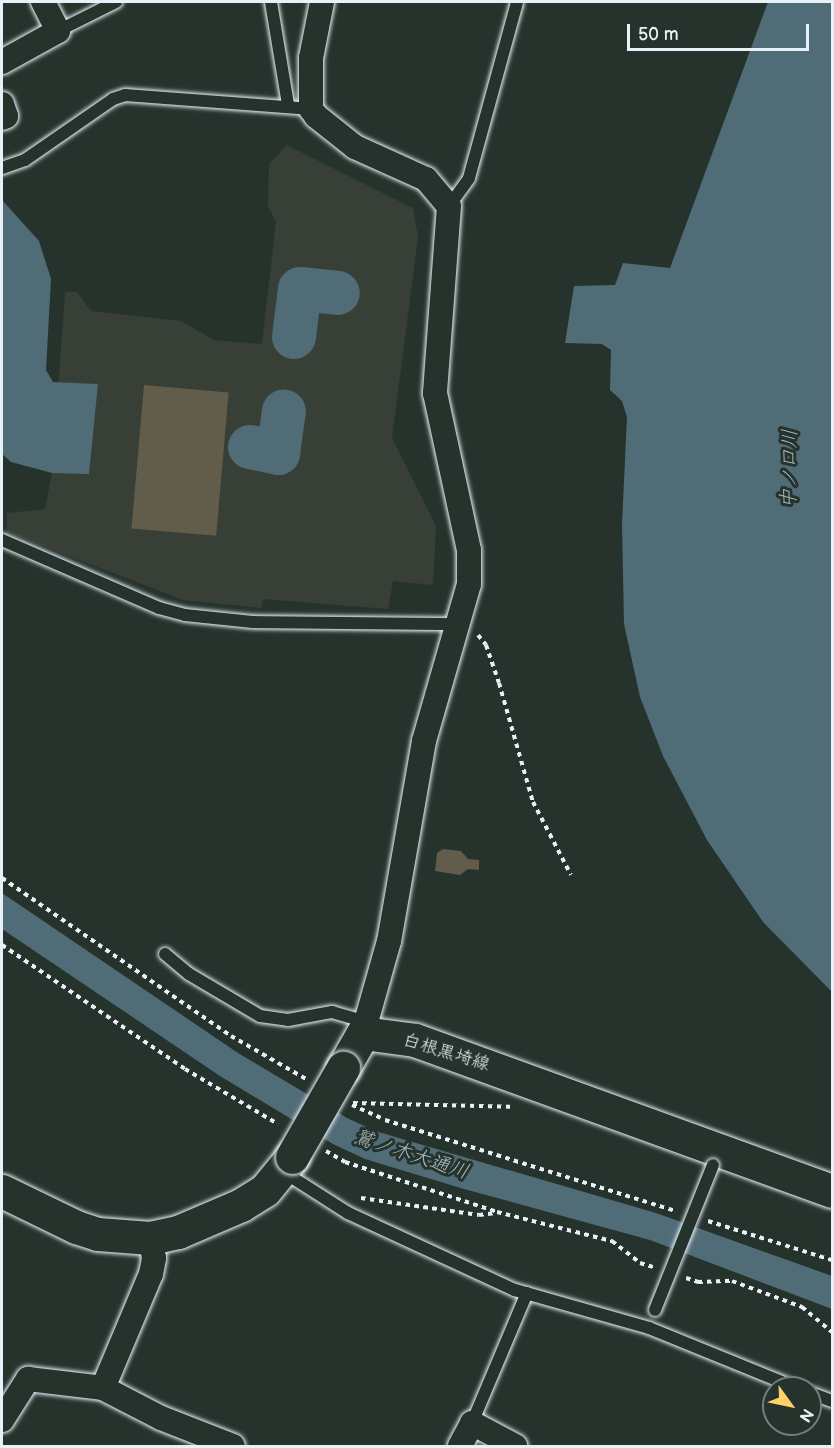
<!DOCTYPE html>
<html>
<head>
<meta charset="utf-8">
<style>
  body { margin:0 }
  #map { position:relative; width:834px; height:1448px; overflow:hidden; background:#26332d; font-family:"Balsamiq Sans","Klee One",sans-serif }
  div>[style] { position:absolute }
  .built>* { inset:0; background:#383f36 }
  .water>* { inset:0; background:#506c76 }
  .river>* { height:44px; margin:-22px; padding:0 22px; transform-origin:22px; border-radius:22px; background:#506c76 }
  .building>* { inset:0; background:#625c4b; transform-origin:0 0 }
  .path>* { height:4px; margin-top:-2px; transform-origin:0; background:repeating-linear-gradient(90deg,#e8f1f8 0 4.5px,transparent 0 9px) }
  .roads { filter:drop-shadow(0 0 2px #e8f1f8) drop-shadow(0 0 2px #e8f1f8) }
  .service>* { height:12px; margin:-6px; padding:0 6px; transform-origin:6px; border-radius:6px; background:#26332d }
  .minor>* { height:24px; margin:-12px; padding:0 12px; transform-origin:12px; border-radius:12px; background:#26332d }
  .secondary>* { height:33px; margin:-16.5px; padding:0 16.5px; transform-origin:16.5px; border-radius:16.5px; background:#26332d }
  .bridges { filter:drop-shadow(0 0 2px #e8f1f8) drop-shadow(0 0 2px #e8f1f8) }
  .service-bridge>* { height:12px; margin:-6px; padding:0 6px; transform-origin:6px; border-radius:6px; background:#26332d }
  .secondary-bridge>* { height:33px; margin:-16.5px; padding:0 16.5px; transform-origin:16.5px; border-radius:16.5px; background:#26332d }
  span { translate:-50% -50%; white-space:nowrap; text-align:center; line-height:1.15; -webkit-text-stroke:6px #26332d; paint-order:stroke }
  .street-label { font-size:18px; color:#e8f1f8 }
  .water-label { font-size:20px; color:#abbcc4; font-style:italic }
  .frame { position:absolute; inset:0; border:3px solid #e8f1f8; pointer-events:none }
  .north { position:absolute; left:762px; top:1376px; width:60px; height:60px; box-sizing:border-box; background:#26332d; border:2px solid #747f7e; border-radius:50%; rotate:123deg; font-size:16px; font-weight:700; line-height:24px; text-align:center; color:#e8f1f8 }
  .north::after { content:''; display:block; margin:auto; width:21px; height:27px; background:#ffd166; clip-path:polygon(50% 0,100% 100%,50% 72%,0 100%) }
  .scale { position:absolute; left:627px; top:24px; width:182px; height:27px; box-sizing:border-box; border:3px solid #e8f1f8; border-top:0; padding-left:8px; font-size:18px; line-height:21px; white-space:nowrap; color:#e8f1f8; -webkit-text-stroke:4px #26332d; paint-order:stroke }
</style>
</head>
<body>
<div id="map">
  <div class="built">
    <i style="clip-path:polygon(287px 145px,413px 208px,418px 237px,392px 438px,436px 526px,433px 585px,393px 581px,388px 609px,263px 599px,261px 608px,183px 600px,7px 532px,7px 513px,45px 509px,52px 473px,65px 292px,77px 292px,91px 311px,181px 321px,214px 340px,262px 344px,276px 221px,268px 207px,269px 164px)"></i>
  </div>
  <div class="water">
    <i style="clip-path:polygon(768px 2px,832px 2px,832px 992px,763px 922px,707px 840px,663px 756px,640px 697px,624px 624px,622px 524px,627px 417px,622px 401px,610px 390px,611px 350px,602px 344px,565px 343px,574px 286px,615px 285px,623px 263px,670px 268px)"></i>
    <i style="clip-path:polygon(2px 200px,39px 241px,51px 279px,46px 370px,53px 382px,98px 384px,89px 474px,52px 473px,11px 462px,2px 454px)"></i>
    <i style="clip-path:polygon(2px 893px,238px 1053px,347px 1118px,375px 1131px,656px 1213px,832px 1276px,832px 1309px,650px 1240px,464px 1189px,365px 1159px,333px 1144px,220px 1076px,2px 929px)"></i>
  </div>
  <div class="river">
    <i style="left:294px;top:337px;width:48px;rotate:-82.9deg"></i>
    <i style="left:300px;top:289px;width:38px;rotate:6deg"></i>
    <i style="left:250px;top:447px;width:29px;rotate:12deg"></i>
    <i style="left:278px;top:453px;width:42px;rotate:-81.9deg"></i>
  </div>
  <div class="building">
    <i style="left:144px;top:385px;width:85px;height:144px;rotate:5deg"></i>
    <i style="clip-path:polygon(443px 849px,461px 851px,468px 859px,479px 860px,479px 870px,468px 869px,460px 875px,435px 871px,437px 853px)"></i>
  </div>
  <div class="path">
    <i style="left:478px;top:635px;width:13px;rotate:51deg"></i>
    <i style="left:486px;top:645px;width:40px;rotate:71.1deg"></i>
    <i style="left:499px;top:683px;width:124px;rotate:74.1deg"></i>
    <i style="left:533px;top:802px;width:82px;rotate:62.5deg"></i>
    <i style="left:2px;top:878px;width:278px;rotate:34.6deg"></i>
    <i style="left:231px;top:1036px;width:86px;rotate:29.8deg"></i>
    <i style="left:2px;top:945px;width:221px;rotate:34.1deg"></i>
    <i style="left:185px;top:1069px;width:108px;rotate:30.6deg"></i>
    <i style="left:353px;top:1103px;width:161px;rotate:1.4deg"></i>
    <i style="left:352px;top:1105px;width:36px;rotate:24deg"></i>
    <i style="left:385px;top:1120px;width:304px;rotate:17.4deg"></i>
    <i style="left:326px;top:1151px;width:22px;rotate:30deg"></i>
    <i style="left:345px;top:1162px;width:160px;rotate:18.2deg"></i>
    <i style="left:497px;top:1212px;width:119px;rotate:14.2deg"></i>
    <i style="left:612px;top:1241px;width:36px;rotate:38deg"></i>
    <i style="left:640px;top:1263px;width:14px;rotate:17deg"></i>
    <i style="left:361px;top:1198px;width:119px;rotate:8.2deg"></i>
    <i style="left:479px;top:1215px;width:17px;rotate:-7deg"></i>
    <i style="left:708px;top:1221px;width:130px;rotate:17.5deg"></i>
    <i style="left:686px;top:1278px;width:13px;rotate:18deg"></i>
    <i style="left:698px;top:1282px;width:34px;rotate:-2deg"></i>
    <i style="left:732px;top:1281px;width:75px;rotate:20.4deg"></i>
    <i style="left:802px;top:1307px;width:39px;rotate:40deg"></i>
  </div>
  <div class="roads">
    <div class="service">
      <i style="left:271px;top:2px;width:104px;rotate:80.6deg"></i>
      <i style="left:58px;top:31px;width:65px;rotate:-26.6deg"></i>
      <i style="left:2px;top:168px;width:24px;rotate:-19deg"></i>
      <i style="left:25px;top:160px;width:107px;rotate:-34.7deg"></i>
      <i style="left:113px;top:99px;width:13px;rotate:-18deg"></i>
      <i style="left:125px;top:95px;width:187px;rotate:4.3deg"></i>
      <i style="left:449px;top:206px;width:34px;rotate:-54deg"></i>
      <i style="left:469px;top:178px;width:182px;rotate:-74.7deg"></i>
      <i style="left:2px;top:540px;width:171px;rotate:23.4deg"></i>
      <i style="left:159px;top:608px;width:27px;rotate:15deg"></i>
      <i style="left:185px;top:615px;width:68px;rotate:5.9deg"></i>
      <i style="left:253px;top:622px;width:206px;rotate:0.6deg"></i>
      <i style="left:165px;top:954px;width:31px;rotate:40deg"></i>
      <i style="left:189px;top:974px;width:82px;rotate:30.6deg"></i>
      <i style="left:260px;top:1016px;width:28px;rotate:8deg"></i>
      <i style="left:288px;top:1020px;width:45px;rotate:-10.3deg"></i>
      <i style="left:332px;top:1012px;width:36px;rotate:16deg"></i>
      <i style="left:282px;top:1171px;width:78px;rotate:32.5deg"></i>
      <i style="left:348px;top:1213px;width:184px;rotate:24.8deg"></i>
      <i style="left:515px;top:1290px;width:139px;rotate:15.8deg"></i>
      <i style="left:649px;top:1328px;width:160px;rotate:22.1deg"></i>
      <i style="left:810px;top:1393px;width:23px;rotate:20deg"></i>
      <i style="left:472px;top:1423px;width:141px;rotate:-67.1deg"></i>
    </div>
    <div class="minor">
      <i style="left:322px;top:2px;width:57px;rotate:101.1deg"></i>
      <i style="left:311px;top:58px;width:51px;rotate:90deg"></i>
      <i style="left:311px;top:109px;width:9px;rotate:54deg"></i>
      <i style="left:316px;top:116px;width:50px;rotate:38.5deg"></i>
      <i style="left:355px;top:147px;width:78px;rotate:24.3deg"></i>
      <i style="left:426px;top:179px;width:35px;rotate:50deg"></i>
      <i style="left:449px;top:206px;width:188px;rotate:94.3deg"></i>
      <i style="left:435px;top:393px;width:161px;rotate:77.8deg"></i>
      <i style="left:469px;top:550px;width:34px;rotate:90deg"></i>
      <i style="left:469px;top:584px;width:163px;rotate:106deg"></i>
      <i style="left:424px;top:741px;width:203px;rotate:99.9deg"></i>
      <i style="left:389px;top:941px;width:96px;rotate:105.8deg"></i>
      <i style="left:2px;top:62px;width:64px;rotate:-29deg"></i>
      <i style="left:58px;top:31px;width:33px;rotate:-117deg"></i>
      <i style="left:2px;top:104px;width:13px;rotate:72deg"></i>
      <i style="left:6px;top:116px;width:4px;rotate:153deg"></i>
      <i style="left:103px;top:1388px;width:124px;rotate:-67.2deg"></i>
      <i style="left:151px;top:1274px;width:16px;rotate:-79deg"></i>
      <i style="left:154px;top:1258px;width:20px;rotate:-101deg"></i>
      <i style="left:2px;top:1420px;width:49px;rotate:-57.6deg"></i>
      <i style="left:28px;top:1379px;width:76px;rotate:6.8deg"></i>
      <i style="left:103px;top:1388px;width:65px;rotate:27.3deg"></i>
      <i style="left:161px;top:1418px;width:77px;rotate:21.3deg"></i>
      <i style="left:460px;top:1446px;width:26px;rotate:-62deg"></i>
      <i style="left:472px;top:1423px;width:49px;rotate:28.1deg"></i>
    </div>
    <div class="secondary">
      <i style="left:343px;top:1068px;width:40px;rotate:-60.3deg"></i>
      <i style="left:363px;top:1033px;width:52px;rotate:7.7deg"></i>
      <i style="left:415px;top:1040px;width:443px;rotate:19.9deg"></i>
      <i style="left:2px;top:1191px;width:82px;rotate:25.9deg"></i>
      <i style="left:76px;top:1227px;width:23px;rotate:18deg"></i>
      <i style="left:98px;top:1234px;width:52px;rotate:4.4deg"></i>
      <i style="left:150px;top:1238px;width:29px;rotate:-12deg"></i>
      <i style="left:178px;top:1232px;width:69px;rotate:-23.2deg"></i>
      <i style="left:241px;top:1205px;width:28px;rotate:-32deg"></i>
      <i style="left:265px;top:1190px;width:43px;rotate:-50.7deg"></i>
    </div>
  </div>
  <div class="bridges">
    <div class="service-bridge">
      <i style="left:655px;top:1310px;width:156px;rotate:-68.2deg"></i>
    </div>
    <div class="secondary-bridge">
      <i style="left:292px;top:1157px;width:103px;rotate:-60.2deg"></i>
    </div>
  </div>
  <div class="street-label">
    <span style="left:446px;top:1053px;rotate:17deg">白根黒埼線</span>
  </div>
  <div class="water-label">
    <span style="left:790px;top:469px;rotate:-89deg">中ノ口川</span>
    <span style="left:411px;top:1155px;rotate:18deg">鷲ノ木大通川</span>
  </div>
  <div class="frame"></div>
  <div class="north">N</div>
  <div class="scale">50 m</div>
</div>
</body>
</html>
